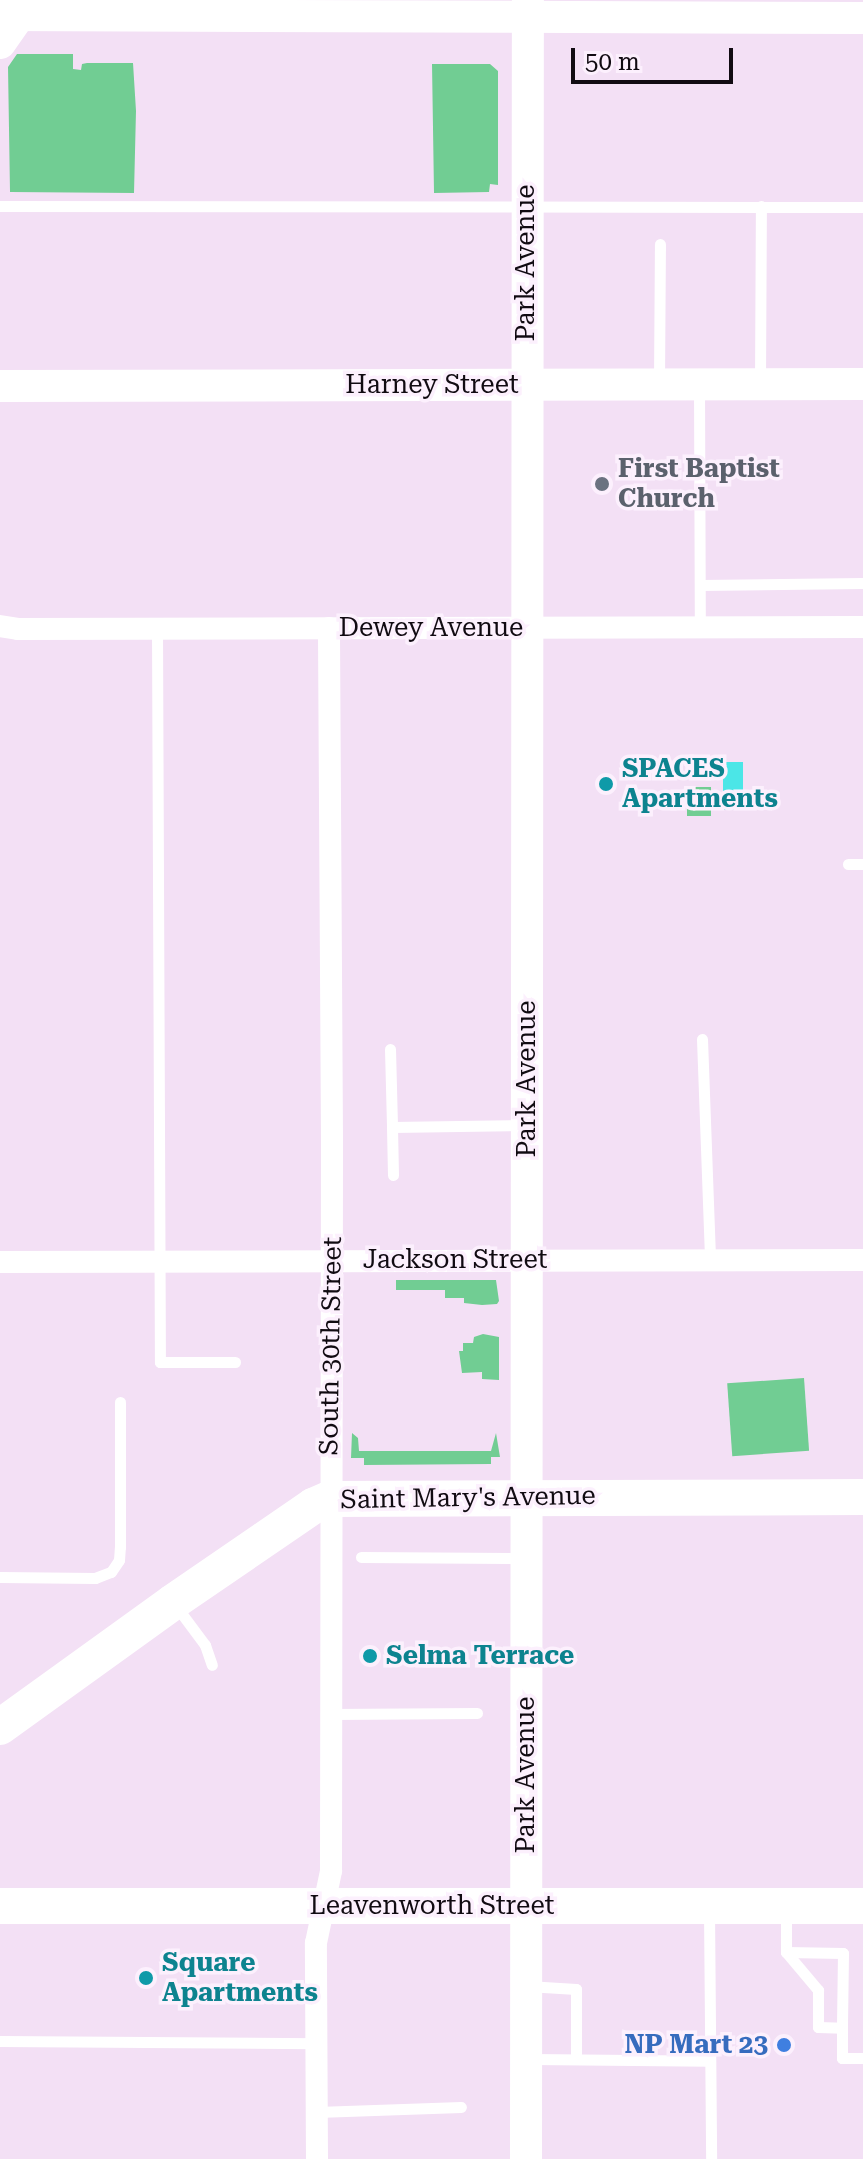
<!DOCTYPE html>
<html>
<head>
<meta charset="utf-8">
<style>
  body { margin:0 }
  #map { position:relative; width:863px; height:2159px; overflow:hidden; background:#f3e0f5; font-family:"Roboto Serif",serif }
  div>[style] { position:absolute }
  .green>* { inset:0; background:#71cd93; transform-origin:0 0 }
  .water>* { inset:0; background:#4be6e7; transform-origin:0 0 }
  .lane>* { height:11px; margin:-5.5px; padding:0 5.5px; transform-origin:5.5px; border-radius:5.5px; background:#fff }
  .street>* { height:22px; margin:-11px; padding:0 11px; transform-origin:11px; border-radius:11px; background:#fff }
  .secondary>* { height:32px; margin:-16px; padding:0 16px; transform-origin:16px; border-radius:16px; background:#fff }
  .primary>* { height:36px; margin:-18px; padding:0 18px; transform-origin:18px; border-radius:18px; background:#fff }
  .dots>* { width:22px; height:22px; translate:-50% -50%; box-sizing:border-box; border:4px solid #fcf0fd; border-radius:50% }
  span { translate:-50% -50%; white-space:nowrap; text-align:center; line-height:1.15; -webkit-text-stroke:7px #fcf0fd; paint-order:stroke }
  .street-label { font-size:26px; color:#110b12 }
  .worship-label { font-size:26px; color:#5b616d; font-weight:700 }
  .left { translate:0 -50%; text-align:left }
  .culture-label { font-size:26px; color:#0d838f; font-weight:700 }
  .shop-label { font-size:26px; color:#366cbe; font-weight:700 }
  .right { translate:-100% -50%; text-align:right }
  .scale { position:absolute; left:571px; top:48px; width:162px; height:36px; box-sizing:border-box; border:4px solid #110b12; border-top:0; padding-left:10px; font-size:24px; line-height:28px; white-space:nowrap; color:#110b12; -webkit-text-stroke:6px #fcf0fd; paint-order:stroke }
</style>
</head>
<body>
<div id="map">
  <div class="green">
    <i style="clip-path:polygon(17px 54px,73px 54px,73px 69px,81px 70px,82px 64px,87px 63px,133px 63px,136px 111px,134px 193px,10px 192px,8px 67px)"></i>
    <i style="clip-path:polygon(432px 64px,490px 64px,498px 71px,498px 185px,490px 184px,489px 192px,434px 193px)"></i>
    <i style="left:711px;top:787px;width:29px;height:24px;rotate:90deg"></i>
    <i style="clip-path:polygon(396px 1280px,496px 1280px,499px 1301px,497px 1304px,482px 1305px,464px 1303px,464px 1298px,445px 1298px,445px 1290px,396px 1290px)"></i>
    <i style="clip-path:polygon(483px 1334px,499px 1337px,499px 1380px,482px 1379px,482px 1372px,462px 1373px,459px 1351px,463px 1351px,463px 1343px,473px 1343px,474px 1337px)"></i>
    <i style="left:804px;top:1378px;width:73px;height:77px;rotate:86deg"></i>
    <i style="clip-path:polygon(352px 1433px,358px 1438px,359px 1451px,491px 1451px,496px 1433px,500px 1457px,491px 1457px,491px 1464px,364px 1465px,364px 1458px,351px 1458px)"></i>
  </div>
  <div class="water">
    <i style="left:723px;top:762px;width:20px;height:48px"></i>
  </div>
  <div class="lane">
    <i style="left:0;top:206px;width:863px;rotate:0.07deg"></i>
    <i style="left:659px;top:381px;width:137px;rotate:-89.6deg"></i>
    <i style="left:760px;top:382px;width:176px;rotate:-89.7deg"></i>
    <i style="left:699px;top:385px;width:243px;rotate:89.8deg"></i>
    <i style="left:700px;top:585px;width:163px;rotate:-0.7deg"></i>
    <i style="left:157px;top:629px;width:733px;rotate:89.77deg"></i>
    <i style="left:160px;top:1362px;width:75px"></i>
    <i style="left:848px;top:864px;width:15px"></i>
    <i style="left:702px;top:1039px;width:221px;rotate:87.9deg"></i>
    <i style="left:390px;top:1049px;width:78px;rotate:88.5deg"></i>
    <i style="left:393px;top:1175px;width:48px;rotate:-91.2deg"></i>
    <i style="left:392px;top:1127px;width:130px;rotate:-0.9deg"></i>
    <i style="left:361px;top:1557px;width:163px;rotate:0.4deg"></i>
    <i style="left:0;top:1577px;width:95px;rotate:0.6deg"></i>
    <i style="left:95px;top:1578px;width:17px;rotate:-21deg"></i>
    <i style="left:111px;top:1572px;width:14px;rotate:-56deg"></i>
    <i style="left:119px;top:1560px;width:13px;rotate:-86deg"></i>
    <i style="left:120px;top:1547px;width:145px;rotate:-90deg"></i>
    <i style="left:176px;top:1606px;width:49px;rotate:53.4deg"></i>
    <i style="left:205px;top:1645px;width:21px;rotate:71deg"></i>
    <i style="left:331px;top:1714px;width:146px;rotate:-0.4deg"></i>
    <i style="left:786px;top:1910px;width:42px;rotate:90deg"></i>
    <i style="left:786px;top:1952px;width:50px;rotate:49.9deg"></i>
    <i style="left:818px;top:1990px;width:37px;rotate:90deg"></i>
    <i style="left:818px;top:2027px;width:24px;rotate:2deg"></i>
    <i style="left:842px;top:2028px;width:30px;rotate:90deg"></i>
    <i style="left:842px;top:2058px;width:21px"></i>
    <i style="left:709px;top:1911px;width:248px;rotate:89.5deg"></i>
    <i style="left:786px;top:1952px;width:57px;rotate:1deg"></i>
    <i style="left:843px;top:1953px;width:75px;rotate:90.8deg"></i>
    <i style="left:527px;top:1986px;width:49px;rotate:3.5deg"></i>
    <i style="left:576px;top:1989px;width:70px;rotate:90deg"></i>
    <i style="left:0;top:2041px;width:317px;rotate:0.4deg"></i>
    <i style="left:531px;top:2059px;width:179px;rotate:0.6deg"></i>
    <i style="left:317px;top:2112px;width:144px;rotate:-2deg"></i>
  </div>
  <div class="street">
    <i style="left:0;top:626px;width:18px;rotate:9deg"></i>
    <i style="left:18px;top:629px;width:845px;rotate:-0.14deg"></i>
    <i style="left:0;top:1262px;width:863px;rotate:-0.13deg"></i>
    <i style="left:317px;top:2159px;width:216px;rotate:-90.3deg"></i>
    <i style="left:316px;top:1943px;width:74px;rotate:-78.2deg"></i>
    <i style="left:331px;top:1871px;width:731px;rotate:-89.92deg"></i>
    <i style="left:332px;top:1140px;width:512px;rotate:-90.34deg"></i>
  </div>
  <div class="secondary">
    <i style="left:0;top:15px;width:863px;rotate:0.2deg"></i>
    <i style="left:0;top:43px;width:49px;rotate:-55deg"></i>
    <i style="left:0;top:386px;width:863px;rotate:-0.13deg"></i>
    <i style="left:526px;top:2159px;width:2159px;rotate:-89.95deg"></i>
  </div>
  <div class="primary">
    <i style="left:0;top:1727px;width:213px;rotate:-35.8deg"></i>
    <i style="left:173px;top:1602px;width:170px;rotate:-34.4deg"></i>
    <i style="left:313px;top:1506px;width:17px;rotate:-24deg"></i>
    <i style="left:329px;top:1499px;width:534px;rotate:-0.21deg"></i>
    <i style="left:0;top:1906px;width:863px"></i>
  </div>
  <div class="dots">
    <i style="left:602px;top:484px;background:#6b7280"></i>
    <i style="left:606px;top:784px;background:#0f9aa8"></i>
    <i style="left:370px;top:1656px;background:#0f9aa8"></i>
    <i style="left:146px;top:1978px;background:#0f9aa8"></i>
    <i style="left:784px;top:2045px;background:#3f7fe0"></i>
  </div>
  <div class="street-label">
    <span style="left:526px;top:263px;rotate:-90deg">Park Avenue</span>
    <span style="left:432px;top:385px">Harney Street</span>
    <span style="left:431px;top:628px">Dewey Avenue</span>
    <span style="left:527px;top:1079px;rotate:-90deg">Park Avenue</span>
    <span style="left:455px;top:1260px">Jackson Street</span>
    <span style="left:331px;top:1346px;rotate:-89deg">South 30th Street</span>
    <span style="left:468px;top:1498px;rotate:-1deg">Saint Mary's Avenue</span>
    <span style="left:526px;top:1775px;rotate:-90deg">Park Avenue</span>
    <span style="left:432px;top:1906px">Leavenworth Street</span>
  </div>
  <div class="worship-label">
    <span class="left" style="left:618px;top:484px">First Baptist<br>Church</span>
  </div>
  <div class="culture-label">
    <span class="left" style="left:622px;top:784px">SPACES<br>Apartments</span>
    <span class="left" style="left:386px;top:1656px">Selma Terrace</span>
    <span class="left" style="left:162px;top:1978px">Square<br>Apartments</span>
  </div>
  <div class="shop-label">
    <span class="right" style="left:768px;top:2045px">NP Mart 23</span>
  </div>
  <div class="scale">50 m</div>
</div>
</body>
</html>
